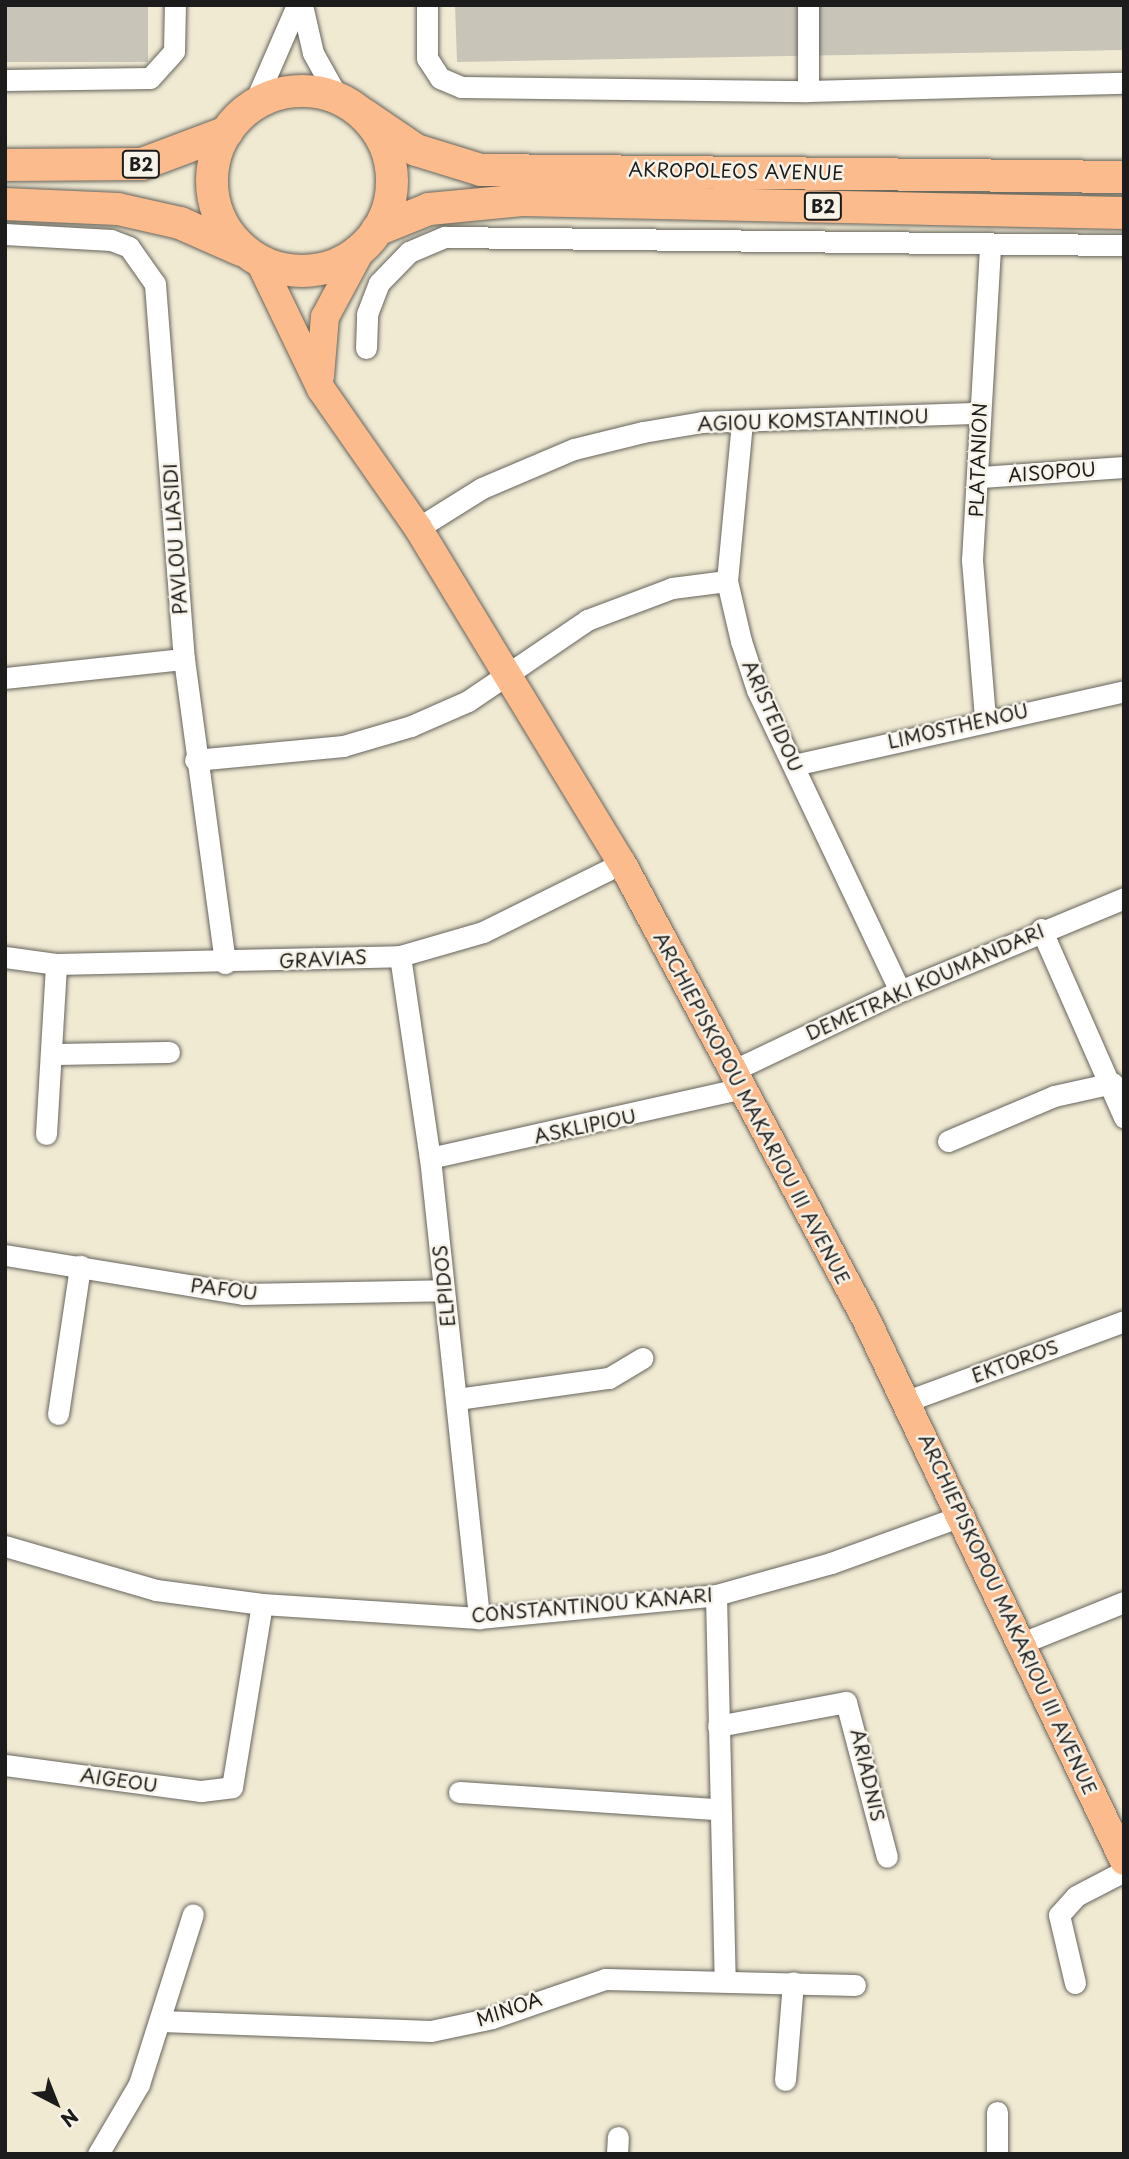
<!DOCTYPE html>
<html>
<head>
<meta charset="utf-8">
<style>
  body { margin:0 }
  #map { position:relative; width:1129px; height:2159px; overflow:hidden; background:#f0ead3; font-family:"Playpen Sans",sans-serif }
  div>[style] { position:absolute }
  .industrial>* { inset:0; background:#c9c4b8; transform-origin:0 0 }
  .roads { filter:drop-shadow(0 0 2px #66645c) drop-shadow(0 0 2px #66645c) }
  .minor>* { height:21px; margin:-10.5px; padding:0 10.5px; transform-origin:10.5px; border-radius:10.5px; background:#fff }
  .major>* { height:28px; margin:-14px; padding:0 14px; transform-origin:14px; border-radius:14px; background:#fbbb8c }
  .highway>* { height:32px; margin:-16px; padding:0 16px; transform-origin:16px; border-radius:16px; background:#fbbb8c }
  .highway>.ring { margin:-16px; padding:0; box-sizing:content-box; background:none; border:32px solid #fbbb8c; border-radius:50% }
  span { translate:-50% -50%; white-space:nowrap; text-align:center; line-height:1.15; -webkit-text-stroke:5px #f7f3e8; paint-order:stroke }
  .shield-label span { padding:2px 5px; background:#f7f3e8; border:2px solid; border-radius:5px; -webkit-text-stroke-width:0 }
  .shield-label { font-size:18px; color:#1c1c1c; font-weight:700 }
  .street-label { font-size:19px; color:#1c1c1c }
  .frame { position:absolute; inset:0; border:7px solid #1c1c1c; pointer-events:none }
  .north { position:absolute; left:21px; top:2068px; width:70px; height:70px; -webkit-text-stroke:5px #f7f3e8; paint-order:stroke; rotate:138deg; font-size:19px; font-weight:700; line-height:28px; text-align:center; color:#1c1c1c }
  .north::after { content:''; display:block; margin:auto; width:24px; height:32px; background:#1c1c1c; clip-path:polygon(50% 0,100% 100%,50% 72%,0 100%) }
</style>
</head>
<body>
<div id="map">
  <div class="industrial">
    <i style="left:5px;top:5px;width:143px;height:57px"></i>
    <i style="clip-path:polygon(455px 5px,1124px 5px,1124px 50px,457px 62px)"></i>
  </div>
  <div class="roads">
    <div class="minor">
      <i style="left:302px;top:5px;width:49px;rotate:77.1deg"></i>
      <i style="left:313px;top:53px;width:51px;rotate:60.9deg"></i>
      <i style="left:427px;top:5px;width:53px;rotate:90deg"></i>
      <i style="left:427px;top:58px;width:24px;rotate:57deg"></i>
      <i style="left:440px;top:78px;width:23px;rotate:23deg"></i>
      <i style="left:461px;top:87px;width:347px;rotate:0.7deg"></i>
      <i style="left:808px;top:91px;width:316px;rotate:-1.5deg"></i>
      <i style="left:5px;top:80px;width:145px;rotate:-0.8deg"></i>
      <i style="left:150px;top:78px;width:36px;rotate:-48deg"></i>
      <i style="left:174px;top:51px;width:46px;rotate:-88.8deg"></i>
      <i style="left:808px;top:91px;width:86px;rotate:-90deg"></i>
      <i style="left:254px;top:104px;width:108px;rotate:-66.5deg"></i>
      <i style="left:5px;top:234px;width:106px;rotate:3.2deg"></i>
      <i style="left:111px;top:240px;width:19px;rotate:21deg"></i>
      <i style="left:129px;top:247px;width:45px;rotate:54.9deg"></i>
      <i style="left:155px;top:284px;width:376px;rotate:85.6deg"></i>
      <i style="left:184px;top:659px;width:307px;rotate:82.3deg"></i>
      <i style="left:366px;top:348px;width:34px;rotate:-88deg"></i>
      <i style="left:367px;top:314px;width:33px;rotate:-69deg"></i>
      <i style="left:379px;top:283px;width:43px;rotate:-45.9deg"></i>
      <i style="left:409px;top:252px;width:39px;rotate:-23deg"></i>
      <i style="left:445px;top:237px;width:679px;rotate:0.68deg"></i>
      <i style="left:742px;top:422px;width:160px;rotate:95.4deg"></i>
      <i style="left:727px;top:581px;width:62px;rotate:76.9deg"></i>
      <i style="left:741px;top:641px;width:52px;rotate:71.9deg"></i>
      <i style="left:757px;top:690px;width:333px;rotate:64.6deg"></i>
      <i style="left:981px;top:477px;width:143px;rotate:-4deg"></i>
      <i style="left:418px;top:528px;width:75px;rotate:-32deg"></i>
      <i style="left:482px;top:488px;width:100px;rotate:-23deg"></i>
      <i style="left:574px;top:449px;width:71px;rotate:-13.8deg"></i>
      <i style="left:643px;top:432px;width:60px;rotate:-9.6deg"></i>
      <i style="left:702px;top:422px;width:277px;rotate:-1.9deg"></i>
      <i style="left:5px;top:678px;width:180px;rotate:-6.1deg"></i>
      <i style="left:985px;top:718px;width:159px;rotate:-94.7deg"></i>
      <i style="left:972px;top:560px;width:317px;rotate:-86.7deg"></i>
      <i style="left:195px;top:760px;width:149px;rotate:-5.4deg"></i>
      <i style="left:343px;top:746px;width:71px;rotate:-16.4deg"></i>
      <i style="left:411px;top:726px;width:62px;rotate:-23.7deg"></i>
      <i style="left:468px;top:701px;width:144px;rotate:-34.2deg"></i>
      <i style="left:587px;top:620px;width:91px;rotate:-20.6deg"></i>
      <i style="left:672px;top:588px;width:55px;rotate:-7.3deg"></i>
      <i style="left:794px;top:765px;width:338px;rotate:-12.6deg"></i>
      <i style="left:1041px;top:929px;width:206px;rotate:66.2deg"></i>
      <i style="left:400px;top:956px;width:204px;rotate:81.6deg"></i>
      <i style="left:430px;top:1158px;width:463px;rotate:83.9deg"></i>
      <i style="left:5px;top:957px;width:51px;rotate:7.8deg"></i>
      <i style="left:56px;top:964px;width:344px;rotate:-1.3deg"></i>
      <i style="left:400px;top:956px;width:86px;rotate:-16.1deg"></i>
      <i style="left:483px;top:932px;width:155px;rotate:-26.4deg"></i>
      <i style="left:53px;top:1054px;width:116px;rotate:-1deg"></i>
      <i style="left:730px;top:1072px;width:188px;rotate:-25.5deg"></i>
      <i style="left:900px;top:991px;width:243px;rotate:-22.5deg"></i>
      <i style="left:46px;top:1134px;width:170px;rotate:-86.6deg"></i>
      <i style="left:948px;top:1141px;width:115px;rotate:-23deg"></i>
      <i style="left:1054px;top:1096px;width:60px;rotate:-12.4deg"></i>
      <i style="left:430px;top:1158px;width:317px;rotate:-12.6deg"></i>
      <i style="left:5px;top:1255px;width:241px;rotate:9.3deg"></i>
      <i style="left:243px;top:1294px;width:201px;rotate:-1.1deg"></i>
      <i style="left:457px;top:1399px;width:153px;rotate:-7.9deg"></i>
      <i style="left:609px;top:1378px;width:39px;rotate:-31deg"></i>
      <i style="left:907px;top:1401px;width:231px;rotate:-20.2deg"></i>
      <i style="left:58px;top:1414px;width:150px;rotate:-81.5deg"></i>
      <i style="left:5px;top:1546px;width:157px;rotate:16.2deg"></i>
      <i style="left:156px;top:1590px;width:107px;rotate:7.5deg"></i>
      <i style="left:262px;top:1604px;width:217px;rotate:3.7deg"></i>
      <i style="left:479px;top:1618px;width:238px;rotate:-5.5deg"></i>
      <i style="left:716px;top:1595px;width:119px;rotate:-15.5deg"></i>
      <i style="left:831px;top:1563px;width:141px;rotate:-19.8deg"></i>
      <i style="left:716px;top:1595px;width:386px;rotate:88.7deg"></i>
      <i style="left:1022px;top:1643px;width:110px;rotate:-21.9deg"></i>
      <i style="left:718px;top:1726px;width:130px;rotate:-10.6deg"></i>
      <i style="left:846px;top:1702px;width:160px;rotate:75.2deg"></i>
      <i style="left:5px;top:1765px;width:198px;rotate:7.6deg"></i>
      <i style="left:201px;top:1791px;width:31px;rotate:-7deg"></i>
      <i style="left:232px;top:1787px;width:185px;rotate:-80.7deg"></i>
      <i style="left:459px;top:1792px;width:260px;rotate:3.8deg"></i>
      <i style="left:1075px;top:1983px;width:70px;rotate:-103.2deg"></i>
      <i style="left:1059px;top:1915px;width:25px;rotate:-48deg"></i>
      <i style="left:1076px;top:1896px;width:54px;rotate:-27.5deg"></i>
      <i style="left:161px;top:2021px;width:270px;rotate:2.1deg"></i>
      <i style="left:431px;top:2031px;width:62px;rotate:-12deg"></i>
      <i style="left:492px;top:2018px;width:120px;rotate:-19deg"></i>
      <i style="left:605px;top:1979px;width:250px;rotate:1.4deg"></i>
      <i style="left:785px;top:2080px;width:98px;rotate:-85.3deg"></i>
      <i style="left:98px;top:2154px;width:81px;rotate:-59.6deg"></i>
      <i style="left:139px;top:2084px;width:178px;rotate:-72.4deg"></i>
      <i style="left:617px;top:2154px;width:17px;rotate:-87deg"></i>
      <i style="left:997px;top:2154px;width:42px;rotate:-90deg"></i>
    </div>
    <div class="major">
      <i style="left:259px;top:260px;width:143px;rotate:64.3deg"></i>
      <i style="left:321px;top:389px;width:169px;rotate:55.1deg"></i>
      <i style="left:418px;top:528px;width:392px;rotate:58.7deg"></i>
      <i style="left:622px;top:863px;width:517px;rotate:61.85deg"></i>
      <i style="left:866px;top:1319px;width:600px;rotate:64.54deg"></i>
      <i style="left:320px;top:376px;width:59px;rotate:-85.2deg"></i>
      <i style="left:325px;top:317px;width:81px;rotate:-61.8deg"></i>
    </div>
    <div class="highway">
      <i class="ring" style="left:212px;top:91px;width:148px;height:148px"></i>
      <i style="left:363px;top:114px;width:64px;rotate:34.2deg"></i>
      <i style="left:416px;top:150px;width:68px;rotate:17.1deg"></i>
      <i style="left:481px;top:170px;width:643px;rotate:0.62deg"></i>
      <i style="left:5px;top:165px;width:137px;rotate:-0.4deg"></i>
      <i style="left:142px;top:164px;width:91px;rotate:-20.6deg"></i>
      <i style="left:5px;top:204px;width:113px;rotate:2.5deg"></i>
      <i style="left:118px;top:209px;width:64px;rotate:12.7deg"></i>
      <i style="left:180px;top:223px;width:67px;rotate:23.9deg"></i>
      <i style="left:377px;top:230px;width:56px;rotate:-22deg"></i>
      <i style="left:429px;top:209px;width:93px;rotate:-5.5deg"></i>
      <i style="left:522px;top:200px;width:602px;rotate:1.24deg"></i>
    </div>
  </div>
  <div class="shield-label">
    <span style="left:141px;top:164px">B2</span>
    <span style="left:823px;top:206px">B2</span>
  </div>
  <div class="street-label">
    <span style="left:736px;top:171px;rotate:1deg">AKROPOLEOS AVENUE</span>
    <span style="left:813px;top:420px;rotate:-2deg">AGIOU KOMSTANTINOU</span>
    <span style="left:978px;top:460px;rotate:-88deg">PLATANION</span>
    <span style="left:1052px;top:472px;rotate:-4deg">AISOPOU</span>
    <span style="left:175px;top:539px;rotate:-94deg">PAVLOU LIASIDI</span>
    <span style="left:773px;top:716px;rotate:66deg">ARISTEIDOU</span>
    <span style="left:958px;top:726px;rotate:-13deg">LIMOSTHENOU</span>
    <span style="left:323px;top:959px;rotate:-3deg">GRAVIAS</span>
    <span style="left:925px;top:982px;rotate:-24deg">DEMETRAKI KOUMANDARI</span>
    <span style="left:752px;top:1108px;rotate:62deg">ARCHIEPISKOPOU MAKARIOU III AVENUE</span>
    <span style="left:585px;top:1126px;rotate:-12deg">ASKLIPIOU</span>
    <span style="left:444px;top:1286px;rotate:-96deg">ELPIDOS</span>
    <span style="left:224px;top:1289px;rotate:7deg">PAFOU</span>
    <span style="left:1015px;top:1361px;rotate:-20deg">EKTOROS</span>
    <span style="left:592px;top:1605px;rotate:-5deg">CONSTANTINOU KANARI</span>
    <span style="left:1008px;top:1614px;rotate:65deg">ARCHIEPISKOPOU MAKARIOU III AVENUE</span>
    <span style="left:868px;top:1775px;rotate:77deg">ARIADNIS</span>
    <span style="left:119px;top:1780px;rotate:8deg">AIGEOU</span>
    <span style="left:509px;top:2009px;rotate:-19deg">MINOA</span>
  </div>
  <div class="frame"></div>
  <div class="north">N</div>
</div>
</body>
</html>
